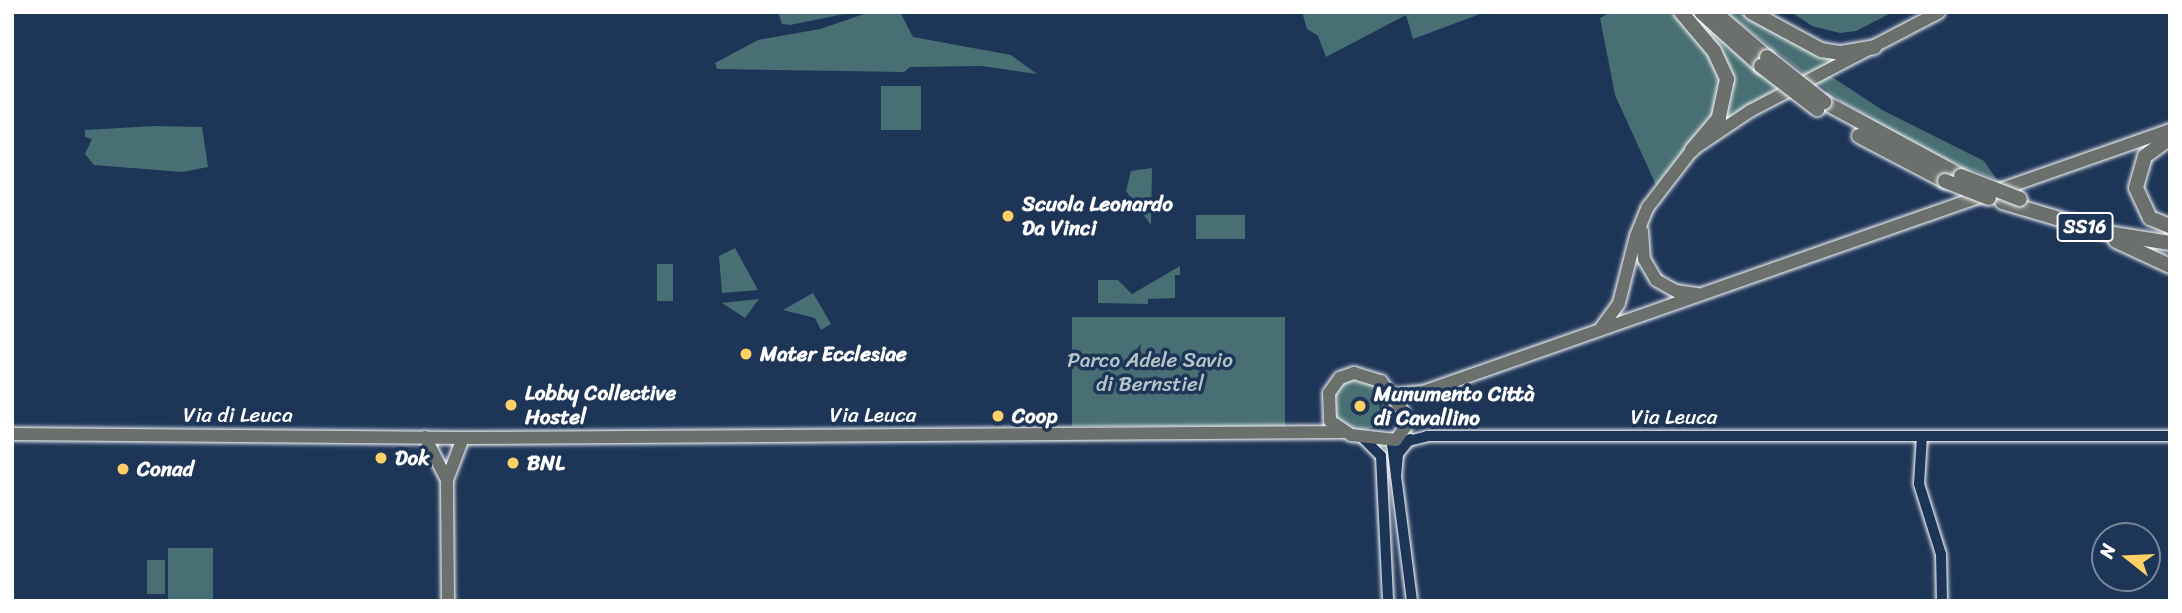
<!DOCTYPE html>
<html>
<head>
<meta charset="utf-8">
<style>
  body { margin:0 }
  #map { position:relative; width:2182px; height:613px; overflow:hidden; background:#1d3557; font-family:Sriracha,sans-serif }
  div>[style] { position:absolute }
  .green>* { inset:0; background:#486f73; transform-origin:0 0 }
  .round { border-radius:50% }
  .roads { filter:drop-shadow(0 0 2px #fff) drop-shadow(0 0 2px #fff) }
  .minor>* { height:10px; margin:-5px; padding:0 5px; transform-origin:5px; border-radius:5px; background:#1d3557 }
  .major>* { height:12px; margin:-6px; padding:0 6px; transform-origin:6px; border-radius:6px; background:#6b706d }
  .highway>* { height:14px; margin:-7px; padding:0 7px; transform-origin:7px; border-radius:7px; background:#6b706d }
  .bridges { filter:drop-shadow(0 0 2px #fff) drop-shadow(0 0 2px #fff) }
  .highway-bridge>* { height:14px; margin:-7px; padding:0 7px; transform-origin:7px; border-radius:7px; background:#6b706d }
  .dots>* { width:19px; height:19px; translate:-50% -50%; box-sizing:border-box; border:4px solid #1d3557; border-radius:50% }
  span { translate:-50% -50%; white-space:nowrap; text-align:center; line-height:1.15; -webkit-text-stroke:7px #1d3557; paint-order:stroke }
  .shield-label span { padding:2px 5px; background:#1d3557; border:2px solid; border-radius:5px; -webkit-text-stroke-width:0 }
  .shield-label { font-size:19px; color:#fff; font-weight:700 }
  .poi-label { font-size:21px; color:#fff; font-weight:700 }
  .left { translate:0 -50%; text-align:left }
  .park-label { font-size:21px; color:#b6c5c7 }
  .street-label { font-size:21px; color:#fff }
  .frame { position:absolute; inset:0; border:14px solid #fff; pointer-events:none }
  .north { position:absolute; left:2091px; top:522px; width:70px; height:70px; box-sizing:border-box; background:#1d3557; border:2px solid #77869a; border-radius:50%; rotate:288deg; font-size:19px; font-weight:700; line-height:28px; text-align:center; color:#fff }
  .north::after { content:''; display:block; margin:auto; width:24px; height:32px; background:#ffd166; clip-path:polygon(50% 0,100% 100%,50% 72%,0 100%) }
</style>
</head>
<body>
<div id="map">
  <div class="green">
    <i style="clip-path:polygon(778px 12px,854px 12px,790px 25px,782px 24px)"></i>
    <i style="clip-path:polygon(870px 12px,900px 12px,913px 37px,1011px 55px,1037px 74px,982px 66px,910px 67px,904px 72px,717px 69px,715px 63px,758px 40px,820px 29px)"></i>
    <i style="clip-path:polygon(1302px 12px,1480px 12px,1480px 14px,1413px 39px,1406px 15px,1326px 57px,1318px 36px,1307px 29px)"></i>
    <i style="clip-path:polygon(1611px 12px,1675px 12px,1711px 52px,1722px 76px,1719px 107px,1656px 185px,1615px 95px,1600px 18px)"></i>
    <i style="clip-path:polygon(1688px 12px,1693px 12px,1782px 86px,1722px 122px,1730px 97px)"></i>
    <i style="clip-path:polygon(1726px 12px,1746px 12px,1838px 58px,1806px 75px)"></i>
    <i style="clip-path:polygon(1791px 12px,1893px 12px,1856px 31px,1840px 33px,1812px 26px)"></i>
    <i style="clip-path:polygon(1829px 75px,1884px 111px,1984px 161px,1997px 180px,1927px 152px,1841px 101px,1815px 81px)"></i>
    <i style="left:881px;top:86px;width:40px;height:44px"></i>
    <i style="clip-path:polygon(154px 126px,202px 127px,208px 167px,182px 172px,94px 165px,85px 154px,92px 139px,85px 137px,85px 130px)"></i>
    <i style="clip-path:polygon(1152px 168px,1151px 225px,1126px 191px,1131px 171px)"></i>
    <i style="left:1196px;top:215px;width:49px;height:24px"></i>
    <i style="clip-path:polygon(735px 248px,758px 290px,722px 293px,719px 256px)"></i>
    <i style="left:657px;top:264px;width:16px;height:37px"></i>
    <i style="clip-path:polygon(1180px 266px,1180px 275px,1175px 275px,1175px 298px,1148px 299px,1148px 304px,1098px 303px,1098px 280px,1118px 280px,1132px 294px)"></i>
    <i style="clip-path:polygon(813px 293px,831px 324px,821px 330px,815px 318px,783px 310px)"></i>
    <i style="clip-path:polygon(759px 299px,745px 318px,722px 303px)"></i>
    <i style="left:1072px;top:317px;width:213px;height:109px"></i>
    <i class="round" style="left:1333px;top:379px;width:52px;height:52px"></i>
    <i style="left:168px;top:548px;width:45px;height:53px"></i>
    <i style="left:147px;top:560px;width:18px;height:34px"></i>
  </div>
  <div class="roads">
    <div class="minor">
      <i style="left:1922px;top:436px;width:48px;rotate:93.6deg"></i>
      <i style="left:1919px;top:484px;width:73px;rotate:72.6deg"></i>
      <i style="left:1941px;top:554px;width:47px;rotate:88.8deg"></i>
      <i style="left:1362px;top:437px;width:27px;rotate:45deg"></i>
      <i style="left:1381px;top:456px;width:145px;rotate:87.2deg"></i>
      <i style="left:1410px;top:439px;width:19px;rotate:129deg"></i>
      <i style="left:1398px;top:454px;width:22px;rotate:95deg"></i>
      <i style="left:1396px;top:476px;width:126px;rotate:82.7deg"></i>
      <i style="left:1396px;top:476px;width:31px;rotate:-97deg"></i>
      <i style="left:1392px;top:445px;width:36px;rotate:-14deg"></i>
      <i style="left:1427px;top:436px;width:743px"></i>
    </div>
    <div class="major">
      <i style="left:1642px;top:231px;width:28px;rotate:86deg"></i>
      <i style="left:1644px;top:259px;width:24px;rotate:60deg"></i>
      <i style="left:1656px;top:280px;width:23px;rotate:29deg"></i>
      <i style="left:1676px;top:291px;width:21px;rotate:8deg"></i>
      <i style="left:1601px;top:328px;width:31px;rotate:-54deg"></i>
      <i style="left:1619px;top:303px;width:69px;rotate:-75.8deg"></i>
      <i style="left:1636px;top:236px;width:31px;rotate:-68deg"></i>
      <i style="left:1648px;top:207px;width:72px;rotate:-52.3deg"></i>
      <i style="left:1692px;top:150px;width:70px;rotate:-33.9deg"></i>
      <i style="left:1750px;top:111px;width:213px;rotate:-27.6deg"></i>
      <i style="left:1354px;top:373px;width:28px;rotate:17deg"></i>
      <i style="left:1381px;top:381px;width:37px;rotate:54deg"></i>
      <i style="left:1403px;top:411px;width:15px;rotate:79deg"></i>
      <i style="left:1406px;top:426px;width:17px;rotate:126deg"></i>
      <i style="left:1396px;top:440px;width:45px;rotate:-173.7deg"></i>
      <i style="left:1351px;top:435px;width:25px;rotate:-146deg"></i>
      <i style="left:1330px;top:421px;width:28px;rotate:-92deg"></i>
      <i style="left:1329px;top:393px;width:19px;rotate:-54deg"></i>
      <i style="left:1340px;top:378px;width:15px;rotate:-20deg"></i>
      <i style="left:1392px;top:395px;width:31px;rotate:-6deg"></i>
      <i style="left:1423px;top:392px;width:792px;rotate:-19.33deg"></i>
      <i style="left:12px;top:434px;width:451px;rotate:0.5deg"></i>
      <i style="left:463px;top:438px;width:880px;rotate:-0.39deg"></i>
      <i style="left:425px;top:437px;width:48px;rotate:62.9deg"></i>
      <i style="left:448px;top:601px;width:121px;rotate:-90.5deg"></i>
      <i style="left:447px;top:480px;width:45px;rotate:-69.1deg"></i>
    </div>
    <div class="highway">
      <i style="left:1681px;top:12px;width:51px;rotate:49.8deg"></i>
      <i style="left:1714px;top:51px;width:31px;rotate:65deg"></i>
      <i style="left:1727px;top:79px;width:40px;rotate:102deg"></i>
      <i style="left:1719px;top:118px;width:42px;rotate:130.2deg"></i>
      <i style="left:1701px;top:12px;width:81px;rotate:42deg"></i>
      <i style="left:1751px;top:12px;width:80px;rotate:28.5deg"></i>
      <i style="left:1821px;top:50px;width:20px;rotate:9deg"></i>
      <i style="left:1841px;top:53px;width:34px;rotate:-10deg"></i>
      <i style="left:1720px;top:17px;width:62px;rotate:40.4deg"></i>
      <i style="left:1824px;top:102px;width:156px;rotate:28.4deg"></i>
      <i style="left:1859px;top:136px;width:97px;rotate:27.6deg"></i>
      <i style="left:2170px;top:138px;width:31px;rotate:144deg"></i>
      <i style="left:2145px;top:156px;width:33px;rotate:106deg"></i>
      <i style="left:2136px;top:188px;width:33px;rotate:65deg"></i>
      <i style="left:2150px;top:218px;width:22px;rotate:22deg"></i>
      <i style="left:2002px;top:202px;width:109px;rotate:16.4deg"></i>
      <i style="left:2107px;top:233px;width:64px;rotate:9deg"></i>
      <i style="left:2116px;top:241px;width:60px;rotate:24.8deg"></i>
    </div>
  </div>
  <div class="bridges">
    <div class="highway-bridge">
      <i style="left:1767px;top:57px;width:73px;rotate:38.3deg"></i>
      <i style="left:1761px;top:66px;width:71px;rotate:37.5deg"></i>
      <i style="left:1961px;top:176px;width:63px;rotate:21.3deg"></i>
      <i style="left:1945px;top:181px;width:47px;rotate:21.1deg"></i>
    </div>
  </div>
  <div class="dots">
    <i style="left:1008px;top:216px;background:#ffd166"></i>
    <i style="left:746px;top:354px;background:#ffd166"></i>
    <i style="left:511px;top:405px;background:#ffd166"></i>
    <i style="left:1360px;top:406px;background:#ffd166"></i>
    <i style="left:998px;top:416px;background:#ffd166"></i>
    <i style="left:381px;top:458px;background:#ffd166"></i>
    <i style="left:513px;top:463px;background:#ffd166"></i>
    <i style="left:123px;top:469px;background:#ffd166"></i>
  </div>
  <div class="shield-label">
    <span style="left:2085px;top:227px">SS16</span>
  </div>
  <div class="poi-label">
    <span class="left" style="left:1022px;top:216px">Scuola Leonardo<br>Da Vinci</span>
    <span class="left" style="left:760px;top:354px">Mater Ecclesiae</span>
    <span class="left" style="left:525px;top:405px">Lobby Collective<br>Hostel</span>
    <span class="left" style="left:1374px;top:406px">Munumento Città<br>di Cavallino</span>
    <span class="left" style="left:1012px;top:416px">Coop</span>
    <span class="left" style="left:395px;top:458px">Dok</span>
    <span class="left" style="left:527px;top:463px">BNL</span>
    <span class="left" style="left:137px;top:469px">Conad</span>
  </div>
  <div class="park-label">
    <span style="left:1150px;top:372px">Parco Adele Savio<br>di Bernstiel</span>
  </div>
  <div class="street-label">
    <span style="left:238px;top:415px">Via di Leuca</span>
    <span style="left:873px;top:415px">Via Leuca</span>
    <span style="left:1674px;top:417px">Via Leuca</span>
  </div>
  <div class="frame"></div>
  <div class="north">N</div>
</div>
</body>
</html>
